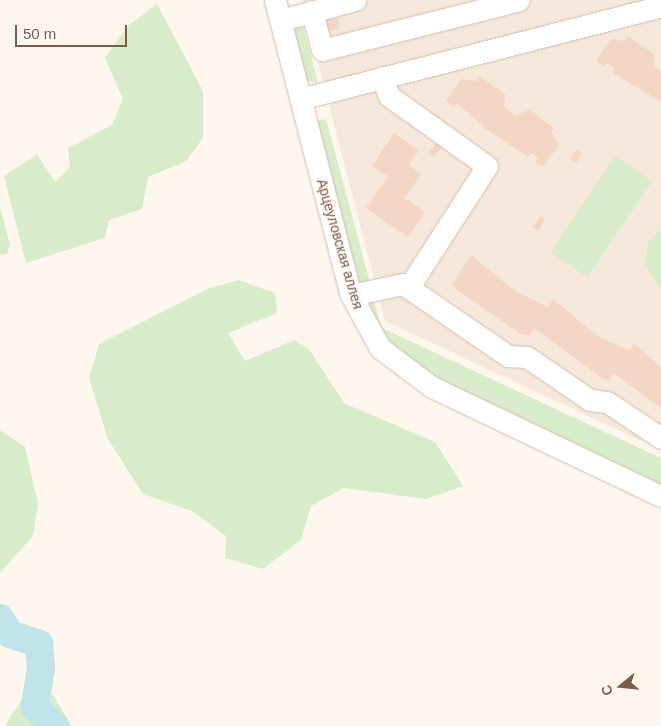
<!DOCTYPE html>
<html>
<head>
<meta charset="utf-8">
<style>
  body { margin:0 }
  #map { position:relative; width:661px; height:726px; overflow:hidden; background:#fdf6ec; font-family:Arial,sans-serif }
  div>[style] { position:absolute }
  .residential>* { inset:0; background:#f5e8da }
  .green>* { inset:0; background:#d8ecc9; transform-origin:0 0 }
  .river>* { height:28px; margin:-14px; padding:0 14px; transform-origin:14px; border-radius:14px; background:#bfe3e8 }
  .building>* { inset:0; background:#f3d5c3; transform-origin:0 0 }
  .roads { filter:drop-shadow(0 0 1px #d1beb0) drop-shadow(0 0 1px #d1beb0) }
  .minor>* { height:21px; margin:-10.5px; padding:0 10.5px; transform-origin:10.5px; border-radius:10.5px; background:#fff }
  span { translate:-50% -50%; white-space:nowrap; text-align:center; line-height:1.15; -webkit-text-stroke:4px #fffaf3; paint-order:stroke }
  .street-label { font-size:14px; color:#7a5c4d }
  .north { position:absolute; left:596px; top:661px; width:50px; height:50px; -webkit-text-stroke:4px #fffaf3; paint-order:stroke; rotate:253deg; font-size:14px; font-weight:700; line-height:20px; text-align:center; color:#7a5c4d }
  .north::after { content:''; display:block; margin:auto; width:18px; height:22px; background:#7a5c4d; clip-path:polygon(50% 0,100% 100%,50% 72%,0 100%) }
  .scale { position:absolute; left:15px; top:25px; width:112px; height:22px; box-sizing:border-box; border:2px solid #7a5c4d; border-top:0; padding-left:6px; font-size:15px; line-height:18px; white-space:nowrap; color:#7a5c4d; -webkit-text-stroke:4px #fffaf3; paint-order:stroke }
</style>
</head>
<body>
<div id="map">
  <div class="residential">
    <i style="clip-path:polygon(302px 0,661px 0,661px 450px,385px 321px)"></i>
  </div>
  <div class="green">
    <i style="clip-path:polygon(157px 4px,203px 91px,203px 138px,186px 161px,148px 177px,142px 209px,109px 220px,105px 238px,26px 263px,4px 176px,37px 154px,55px 182px,70px 167px,68px 148px,112px 125px,123px 99px,105px 58px,129px 25px)"></i>
    <i style="clip-path:polygon(302px 21px,318px 83px,306px 80px,293px 30px)"></i>
    <i style="left:326px;top:119px;width:170px;height:11px;rotate:75deg"></i>
    <i style="left:615px;top:156px;width:45px;height:116px;rotate:34deg"></i>
    <i style="clip-path:polygon(0 207px,10px 245px,7px 254px,0 255px)"></i>
    <i style="clip-path:polygon(661px 230px,661px 290px,645px 264px,649px 239px)"></i>
    <i style="clip-path:polygon(239px 280px,275px 293px,277px 313px,228px 333px,245px 361px,294px 340px,309px 349px,344px 403px,435px 442px,463px 486px,426px 499px,344px 488px,311px 506px,301px 540px,263px 569px,225px 558px,226px 536px,192px 511px,143px 494px,108px 439px,89px 378px,99px 344px,210px 288px)"></i>
    <i style="clip-path:polygon(373px 299px,382px 328px,661px 458px,661px 489px,428px 377px,382px 336px,368px 308px)"></i>
    <i style="clip-path:polygon(0 430px,25px 447px,38px 504px,33px 536px,0 573px)"></i>
    <i style="clip-path:polygon(29px 688px,53px 695px,72px 726px,5px 726px)"></i>
  </div>
  <div class="river">
    <i style="left:0;top:618px;width:19px;rotate:58deg"></i>
    <i style="left:10px;top:634px;width:31px;rotate:19deg"></i>
    <i style="left:39px;top:644px;width:24px;rotate:85deg"></i>
    <i style="left:41px;top:668px;width:39px;rotate:99deg"></i>
    <i style="left:35px;top:707px;width:28px;rotate:44deg"></i>
  </div>
  <div class="building">
    <i style="left:338px;top:18px;width:11px;height:12px;rotate:80deg"></i>
    <i style="clip-path:polygon(628px 36px,654px 54px,654px 67px,661px 72px,661px 102px,612px 72px,614px 68px,607px 63px,604px 67px,596px 61px,611px 39px,625px 41px)"></i>
    <i style="clip-path:polygon(479px 76px,505px 94px,504px 107px,516px 116px,529px 110px,554px 128px,551px 132px,559px 145px,543px 167px,535px 162px,538px 158px,531px 153px,528px 157px,486px 129px,457px 103px,454px 107px,446px 101px,461px 79px,476px 81px)"></i>
    <i style="clip-path:polygon(394px 133px,419px 150px,409px 165px,421px 174px,405px 198px,425px 212px,408px 237px,366px 208px,388px 176px,372px 166px)"></i>
    <i style="clip-path:polygon(437px 141px,443px 145px,434px 157px,429px 153px)"></i>
    <i style="clip-path:polygon(577px 149px,582px 153px,576px 163px,570px 159px)"></i>
    <i style="clip-path:polygon(540px 217px,545px 220px,538px 231px,533px 227px)"></i>
    <i style="clip-path:polygon(471px 255px,515px 291px,548px 307px,553px 299px,596px 335px,629px 351px,634px 344px,641px 349px,661px 368px,661px 408px,614px 373px,609px 380px,602px 378px,534px 328px,529px 336px,521px 334px,457px 290px,452px 284px)"></i>
  </div>
  <div class="roads">
    <div class="minor">
      <i style="left:275px;top:0;width:305px;rotate:75.6deg"></i>
      <i style="left:351px;top:295px;width:60px;rotate:61.3deg"></i>
      <i style="left:380px;top:348px;width:65px;rotate:36.9deg"></i>
      <i style="left:432px;top:387px;width:254px;rotate:25.5deg"></i>
      <i style="left:312px;top:11px;width:40px;rotate:75.6deg"></i>
      <i style="left:322px;top:50px;width:203px;rotate:-14.2deg"></i>
      <i style="left:281px;top:20px;width:77px;rotate:-15.1deg"></i>
      <i style="left:382px;top:77px;width:20px;rotate:70deg"></i>
      <i style="left:389px;top:96px;width:120px;rotate:35.5deg"></i>
      <i style="left:487px;top:166px;width:145px;rotate:122.9deg"></i>
      <i style="left:300px;top:99px;width:373px;rotate:-14.4deg"></i>
      <i style="left:351px;top:295px;width:53px;rotate:-11.9deg"></i>
      <i style="left:403px;top:284px;width:127px;rotate:34.4deg"></i>
      <i style="left:508px;top:356px;width:19px;rotate:3deg"></i>
      <i style="left:527px;top:357px;width:76px;rotate:34.3deg"></i>
      <i style="left:590px;top:400px;width:17px;rotate:7deg"></i>
      <i style="left:607px;top:402px;width:65px;rotate:33.7deg"></i>
    </div>
  </div>
  <div class="street-label">
    <span style="left:340px;top:244px;rotate:74deg">Арцеуловская аллея</span>
  </div>
  <div class="north">С</div>
  <div class="scale">50 m</div>
</div>
</body>
</html>
